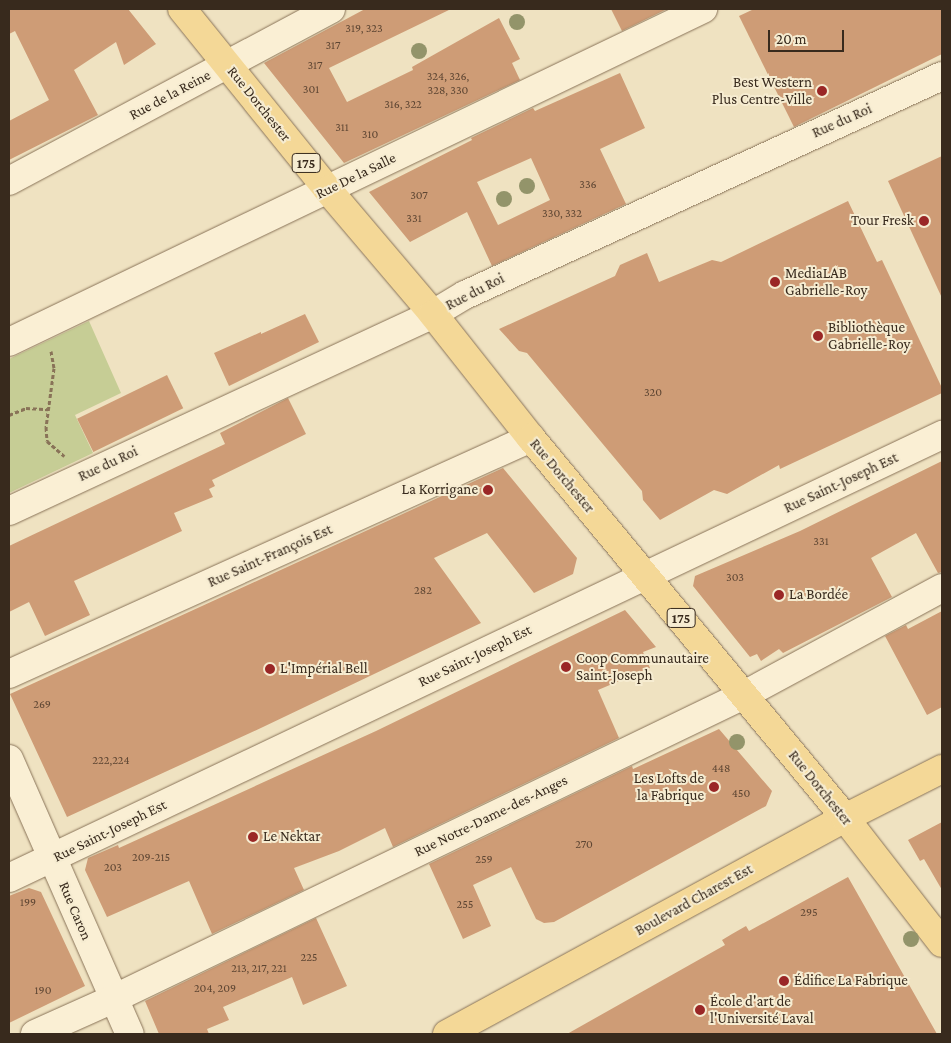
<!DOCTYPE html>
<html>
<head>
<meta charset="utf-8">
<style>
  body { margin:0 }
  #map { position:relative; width:951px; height:1043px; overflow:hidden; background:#efe2c1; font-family:"Crimson Pro",serif }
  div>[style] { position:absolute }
  .green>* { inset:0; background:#c6cd95 }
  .building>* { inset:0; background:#ce9c76; transform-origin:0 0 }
  .path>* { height:3px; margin-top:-1.5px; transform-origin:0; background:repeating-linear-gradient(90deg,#897358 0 4px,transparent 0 6.5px) }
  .roads { filter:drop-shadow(0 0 1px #897358) drop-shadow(0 0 1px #897358) }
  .minor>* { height:28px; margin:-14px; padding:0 14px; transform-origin:14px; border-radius:14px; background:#faefd4 }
  .primary>* { height:28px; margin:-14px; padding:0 14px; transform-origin:14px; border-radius:14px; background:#f4d897 }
  .trees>* { width:16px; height:16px; margin:-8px; border-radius:50%; background:#93946a }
  .dots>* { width:14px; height:14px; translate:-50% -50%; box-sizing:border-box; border:2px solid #f6ecd1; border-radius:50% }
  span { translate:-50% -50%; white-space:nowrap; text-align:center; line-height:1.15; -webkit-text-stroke:4px #f6ecd1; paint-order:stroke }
  .number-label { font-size:12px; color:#5e4633 }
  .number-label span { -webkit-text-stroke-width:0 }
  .shield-label span { padding:1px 4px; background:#f6ecd1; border:1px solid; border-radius:4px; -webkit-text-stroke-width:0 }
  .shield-label { font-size:14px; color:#382a1d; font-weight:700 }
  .poi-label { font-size:15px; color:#382a1d }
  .right { translate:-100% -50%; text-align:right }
  .left { translate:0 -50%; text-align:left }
  .street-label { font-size:15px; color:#382a1d }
  .frame { position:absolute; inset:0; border:10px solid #382a1d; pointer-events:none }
  .scale { position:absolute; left:768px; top:30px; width:76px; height:22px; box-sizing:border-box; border:2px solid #382a1d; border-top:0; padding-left:6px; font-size:15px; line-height:18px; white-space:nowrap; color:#382a1d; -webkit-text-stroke:4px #f6ecd1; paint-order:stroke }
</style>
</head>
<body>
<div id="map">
  <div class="green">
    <i style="clip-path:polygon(89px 321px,121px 393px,75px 415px,93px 453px,9px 493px,9px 359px)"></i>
  </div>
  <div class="building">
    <i style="clip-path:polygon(9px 9px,128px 9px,156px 44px,124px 65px,116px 42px,74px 70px,98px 115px,9px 160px,9px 121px,49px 100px,15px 31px,9px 34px)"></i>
    <i style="clip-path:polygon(365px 9px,451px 9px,329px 68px,347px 102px,413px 70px,412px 67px,499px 18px,520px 59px,512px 63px,520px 80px,344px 163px,264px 63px)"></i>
    <i style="clip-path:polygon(611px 9px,667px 9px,622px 31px)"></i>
    <i style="clip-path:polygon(754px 9px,942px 9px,942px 54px,794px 127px,739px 16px)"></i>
    <i style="clip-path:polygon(evenodd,620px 73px,645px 128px,600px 149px,626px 204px,492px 266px,467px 212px,410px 242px,369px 192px,472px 140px,471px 138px,533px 108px,535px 111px,620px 73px,531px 158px,550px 200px,498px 225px,477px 182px,531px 158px)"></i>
    <i style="clip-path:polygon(942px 156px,942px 298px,888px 181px)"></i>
    <i style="clip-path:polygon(848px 201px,877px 262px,882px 260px,942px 388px,942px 393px,780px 469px,779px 465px,727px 494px,714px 490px,660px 520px,643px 500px,642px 491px,527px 353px,519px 351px,499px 329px,615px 276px,620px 265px,647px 253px,659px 282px,712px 260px,721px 262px)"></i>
    <i style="clip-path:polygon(305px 314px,319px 342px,229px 386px,214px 353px,261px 332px,261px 334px)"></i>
    <i style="left:167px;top:375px;width:37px;height:100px;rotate:64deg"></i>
    <i style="clip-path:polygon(288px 398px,306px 434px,212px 480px,215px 486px,209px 489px,213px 497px,174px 513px,182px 531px,74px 581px,90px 615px,45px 636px,29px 602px,9px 612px,9px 546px,225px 444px,220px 433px)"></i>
    <i style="clip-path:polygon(942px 461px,942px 572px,938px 573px,916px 533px,871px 558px,892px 597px,783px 653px,779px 649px,761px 661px,757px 654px,750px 657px,693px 586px,695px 576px,800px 531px)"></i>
    <i style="clip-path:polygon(503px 468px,577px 558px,573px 574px,534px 593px,487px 533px,434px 558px,481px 623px,263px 727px,67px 817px,10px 694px)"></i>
    <i style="clip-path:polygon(625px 610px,656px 647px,643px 652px,650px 668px,598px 690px,619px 738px,393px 847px,385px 828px,339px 851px,294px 868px,304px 890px,212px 934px,189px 881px,107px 917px,85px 870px,88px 858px,118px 845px,119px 848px,376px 731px)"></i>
    <i style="clip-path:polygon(942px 611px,942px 707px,927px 715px,885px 636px,906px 625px,908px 629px)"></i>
    <i style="clip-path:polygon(719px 729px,772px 791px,766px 806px,554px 922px,544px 923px,536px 919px,511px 867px,473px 885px,491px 926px,463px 939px,429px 864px,632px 766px,633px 769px)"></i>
    <i style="clip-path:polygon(942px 822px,942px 890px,924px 859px,920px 861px,908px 840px)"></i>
    <i style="clip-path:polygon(848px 877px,937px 1034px,567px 1034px,725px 945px,722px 940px,732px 934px,746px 926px,749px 931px)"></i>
    <i style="clip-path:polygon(29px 888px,41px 892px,85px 986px,9px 1023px,9px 896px)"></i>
    <i style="clip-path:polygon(316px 918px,347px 986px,303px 1005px,292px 977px,223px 1007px,229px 1020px,207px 1029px,209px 1034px,159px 1034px,145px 1001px)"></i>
  </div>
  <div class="path">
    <i style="left:51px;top:351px;width:17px;rotate:80deg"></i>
    <i style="left:54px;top:368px;width:60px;rotate:97.7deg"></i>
    <i style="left:46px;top:427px;width:14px;rotate:86deg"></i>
    <i style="left:47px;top:441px;width:23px;rotate:41deg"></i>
    <i style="left:9px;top:415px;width:18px;rotate:-22deg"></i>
    <i style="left:26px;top:408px;width:22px;rotate:3deg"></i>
  </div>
  <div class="roads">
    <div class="minor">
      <i style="left:9px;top:181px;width:365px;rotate:-28.1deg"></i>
      <i style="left:9px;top:342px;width:770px;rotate:-25.63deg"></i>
      <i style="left:9px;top:511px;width:468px;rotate:-24.9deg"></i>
      <i style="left:433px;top:314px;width:37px;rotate:-31deg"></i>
      <i style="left:465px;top:295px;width:525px;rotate:-24.66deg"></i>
      <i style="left:9px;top:674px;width:573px;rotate:-24.33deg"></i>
      <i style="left:9px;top:759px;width:300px;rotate:66.3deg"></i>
      <i style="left:9px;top:878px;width:1033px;rotate:-25.4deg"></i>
      <i style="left:35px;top:1034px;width:85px;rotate:-24.2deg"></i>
      <i style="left:113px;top:999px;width:700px;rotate:-25.72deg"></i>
      <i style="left:744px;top:695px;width:225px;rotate:-28.4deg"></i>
    </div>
    <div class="primary">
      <i style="left:182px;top:9px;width:233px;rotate:51.1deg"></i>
      <i style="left:328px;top:190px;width:162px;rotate:49.7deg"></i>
      <i style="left:433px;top:314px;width:158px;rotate:51.7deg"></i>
      <i style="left:531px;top:438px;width:493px;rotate:50.4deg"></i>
      <i style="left:845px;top:818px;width:158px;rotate:52.2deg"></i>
      <i style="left:447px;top:1034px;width:453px;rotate:-28.5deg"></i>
      <i style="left:845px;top:818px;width:109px;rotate:-26.8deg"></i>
    </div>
  </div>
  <div class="trees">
    <i style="left:517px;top:22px"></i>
    <i style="left:419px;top:51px"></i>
    <i style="left:527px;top:186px"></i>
    <i style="left:504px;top:199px"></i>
    <i style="left:737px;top:742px"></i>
    <i style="left:911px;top:939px"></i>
  </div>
  <div class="dots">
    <i style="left:822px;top:91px;background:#9a2726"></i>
    <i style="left:924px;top:221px;background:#9a2726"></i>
    <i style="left:775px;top:282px;background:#9a2726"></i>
    <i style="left:818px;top:336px;background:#9a2726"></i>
    <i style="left:488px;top:490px;background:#9a2726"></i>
    <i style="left:779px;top:595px;background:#9a2726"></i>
    <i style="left:566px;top:667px;background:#9a2726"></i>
    <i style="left:270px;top:669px;background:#9a2726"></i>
    <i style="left:714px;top:787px;background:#9a2726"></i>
    <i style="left:253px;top:837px;background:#9a2726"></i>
    <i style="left:784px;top:981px;background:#9a2726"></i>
    <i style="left:700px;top:1010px;background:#9a2726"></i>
  </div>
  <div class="number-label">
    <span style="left:364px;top:29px">319, 323</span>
    <span style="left:333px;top:46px">317</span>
    <span style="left:315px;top:66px">317</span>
    <span style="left:448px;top:84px">324, 326,<br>328, 330</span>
    <span style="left:311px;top:90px">301</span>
    <span style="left:403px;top:105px">316, 322</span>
    <span style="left:342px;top:128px">311</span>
    <span style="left:370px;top:135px">310</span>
    <span style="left:588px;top:185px">336</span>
    <span style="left:419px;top:196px">307</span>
    <span style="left:562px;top:214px">330, 332</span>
    <span style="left:414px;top:219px">331</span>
    <span style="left:653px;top:393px">320</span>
    <span style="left:821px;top:542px">331</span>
    <span style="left:735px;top:578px">303</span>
    <span style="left:423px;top:591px">282</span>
    <span style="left:42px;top:705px">269</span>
    <span style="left:111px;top:761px">222,224</span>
    <span style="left:721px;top:769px">448</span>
    <span style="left:741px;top:794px">450</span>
    <span style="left:584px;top:845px">270</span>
    <span style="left:151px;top:858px">209-215</span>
    <span style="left:484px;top:860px">259</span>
    <span style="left:113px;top:868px">203</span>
    <span style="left:28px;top:903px">199</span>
    <span style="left:465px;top:905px">255</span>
    <span style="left:809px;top:913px">295</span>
    <span style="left:309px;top:958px">225</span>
    <span style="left:259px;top:969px">213, 217, 221</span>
    <span style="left:215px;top:989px">204, 209</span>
    <span style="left:43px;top:991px">190</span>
  </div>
  <div class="shield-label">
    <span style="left:306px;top:163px">175</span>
    <span style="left:681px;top:618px">175</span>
  </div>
  <div class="poi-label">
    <span class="right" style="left:812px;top:91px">Best Western<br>Plus Centre-Ville</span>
    <span class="right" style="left:914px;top:221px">Tour Fresk</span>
    <span class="left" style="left:785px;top:282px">MediaLAB<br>Gabrielle-Roy</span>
    <span class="left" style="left:828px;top:336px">Bibliothèque<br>Gabrielle-Roy</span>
    <span class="right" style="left:478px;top:490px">La Korrigane</span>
    <span class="left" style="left:789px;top:595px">La Bordée</span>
    <span class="left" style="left:576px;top:667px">Coop Communautaire<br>Saint-Joseph</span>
    <span class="left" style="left:280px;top:669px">L'Impérial Bell</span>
    <span class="right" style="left:704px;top:787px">Les Lofts de<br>la Fabrique</span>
    <span class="left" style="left:263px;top:837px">Le Nektar</span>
    <span class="left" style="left:794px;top:981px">Édifice La Fabrique</span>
    <span class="left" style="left:710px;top:1010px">École d'art de<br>l'Université Laval</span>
  </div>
  <div class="street-label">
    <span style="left:170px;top:95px;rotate:-28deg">Rue de la Reine</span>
    <span style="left:259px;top:104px;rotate:51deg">Rue Dorchester</span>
    <span style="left:842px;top:121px;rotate:-24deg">Rue du Roi</span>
    <span style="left:356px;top:176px;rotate:-26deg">Rue De la Salle</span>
    <span style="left:475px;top:292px;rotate:-27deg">Rue du Roi</span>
    <span style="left:108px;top:464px;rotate:-25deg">Rue du Roi</span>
    <span style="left:562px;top:476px;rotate:50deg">Rue Dorchester</span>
    <span style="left:841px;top:483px;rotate:-25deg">Rue Saint-Joseph Est</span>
    <span style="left:270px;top:556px;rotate:-24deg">Rue Saint-François Est</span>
    <span style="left:475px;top:656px;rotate:-26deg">Rue Saint-Joseph Est</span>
    <span style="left:820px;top:788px;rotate:51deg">Rue Dorchester</span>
    <span style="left:491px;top:816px;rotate:-26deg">Rue Notre-Dame-des-Anges</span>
    <span style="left:110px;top:831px;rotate:-26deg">Rue Saint-Joseph Est</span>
    <span style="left:694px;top:900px;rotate:-29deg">Boulevard Charest Est</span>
    <span style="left:75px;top:911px;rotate:67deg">Rue Caron</span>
  </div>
  <div class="frame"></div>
  <div class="scale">20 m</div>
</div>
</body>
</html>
